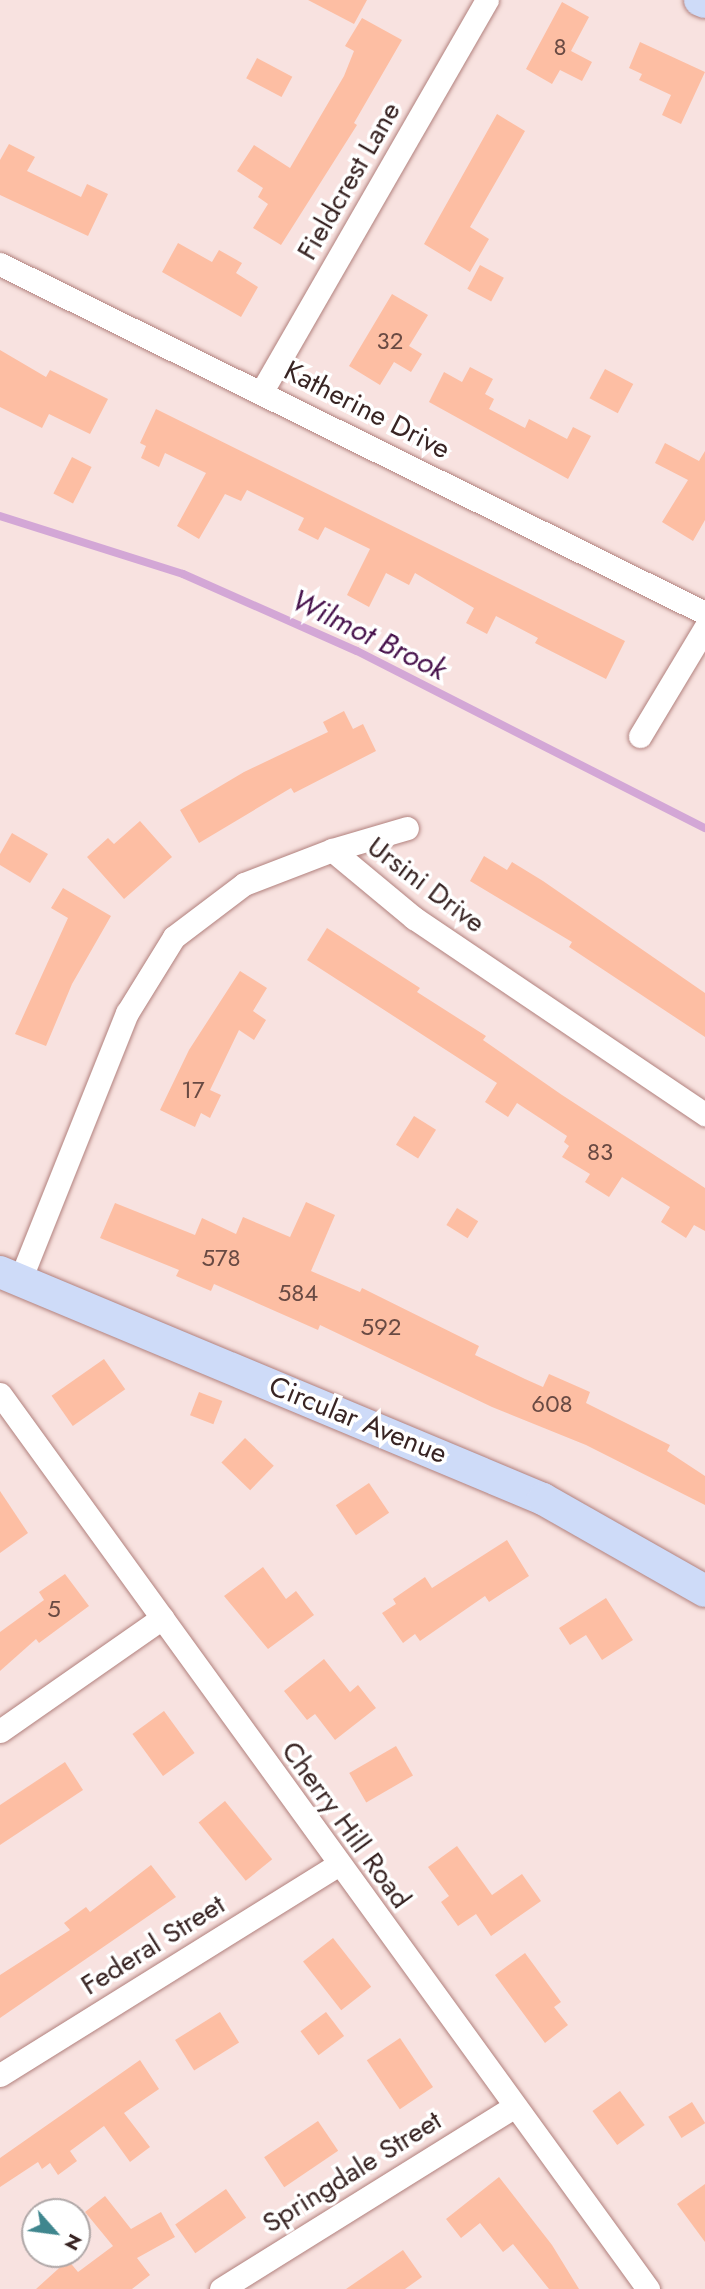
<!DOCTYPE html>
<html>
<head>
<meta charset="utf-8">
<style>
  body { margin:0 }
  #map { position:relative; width:705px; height:2289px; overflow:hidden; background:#f8e2e0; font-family:Jost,sans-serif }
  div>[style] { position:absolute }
  .stream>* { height:8px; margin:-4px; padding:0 4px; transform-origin:4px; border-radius:4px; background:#d3a7d6 }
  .building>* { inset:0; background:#fdbea3; transform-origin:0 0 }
  .roads { filter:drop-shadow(0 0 2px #b1817d) drop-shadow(0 0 2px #b1817d) }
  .street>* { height:23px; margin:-11.5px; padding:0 11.5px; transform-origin:11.5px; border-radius:11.5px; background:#fff }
  .secondary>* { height:32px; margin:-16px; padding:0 16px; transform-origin:16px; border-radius:16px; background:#cedbf8 }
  span { translate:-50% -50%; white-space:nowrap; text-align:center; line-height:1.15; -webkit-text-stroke:7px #fff; paint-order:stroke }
  .number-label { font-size:24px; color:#694a43 }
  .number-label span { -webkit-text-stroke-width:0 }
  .street-label { font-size:28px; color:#382423 }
  .water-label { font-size:30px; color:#47124c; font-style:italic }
  .north { position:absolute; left:21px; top:2198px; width:70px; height:70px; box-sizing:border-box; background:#fff; border:2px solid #afa7a7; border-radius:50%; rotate:118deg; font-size:19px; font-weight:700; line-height:28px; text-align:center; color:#382423 }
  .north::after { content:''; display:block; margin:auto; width:24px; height:32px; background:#3f868e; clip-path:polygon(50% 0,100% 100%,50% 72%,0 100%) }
</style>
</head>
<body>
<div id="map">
  <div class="stream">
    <i style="left:0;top:516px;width:192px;rotate:17.6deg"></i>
    <i style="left:183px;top:574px;width:190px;rotate:23.9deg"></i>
    <i style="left:357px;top:651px;width:390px;rotate:27deg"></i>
  </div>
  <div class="building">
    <i style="clip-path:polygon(308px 0,367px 0,354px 24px)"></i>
    <i style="clip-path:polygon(562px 2px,589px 17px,571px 51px,592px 62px,582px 81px,560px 70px,552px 84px,526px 69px)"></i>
    <i style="clip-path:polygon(362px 18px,402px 40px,354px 123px,357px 125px,281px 245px,253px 228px,268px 204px,258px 197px,263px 188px,237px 171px,254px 145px,290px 168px,344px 76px,354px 51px,345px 46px)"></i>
    <i style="clip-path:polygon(640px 42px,705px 72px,681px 124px,662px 115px,671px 95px,639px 80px,642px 74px,629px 68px)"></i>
    <i style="left:257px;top:58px;width:40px;height:23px;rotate:28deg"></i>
    <i style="clip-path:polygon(497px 114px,525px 131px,470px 227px,489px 239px,470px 272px,424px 244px)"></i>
    <i style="clip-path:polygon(9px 144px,35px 157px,27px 171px,81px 197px,87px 184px,108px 194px,88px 236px,0 195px,0 160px)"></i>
    <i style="clip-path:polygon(178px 243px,212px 262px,219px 250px,242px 263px,236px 273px,258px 287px,241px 317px,162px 272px)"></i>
    <i style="left:480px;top:265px;width:27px;height:27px;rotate:28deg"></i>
    <i style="clip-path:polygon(392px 294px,428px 315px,409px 346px,422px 354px,411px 372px,394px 362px,380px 385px,349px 366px)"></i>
    <i style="clip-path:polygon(0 350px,46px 377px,50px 370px,108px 399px,90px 434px,49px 414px,42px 428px,0 407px)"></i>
    <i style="clip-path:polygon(470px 367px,493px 379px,485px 394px,494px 399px,489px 409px,525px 428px,529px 419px,567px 439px,573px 427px,591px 436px,568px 479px,429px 402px,444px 372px,462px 382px)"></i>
    <i style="left:605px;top:369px;width:32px;height:33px;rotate:28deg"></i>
    <i style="clip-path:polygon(156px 409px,625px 641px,606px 679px,535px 643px,538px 638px,496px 616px,487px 634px,466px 623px,474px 608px,415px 573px,409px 585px,386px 573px,369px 607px,347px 595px,370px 549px,325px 527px,318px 540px,298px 530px,304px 518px,247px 490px,241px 501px,225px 494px,199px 539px,177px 526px,206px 473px,165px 453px,159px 467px,141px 458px,146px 446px,140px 443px)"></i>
    <i style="clip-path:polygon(665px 443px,699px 461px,705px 451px,705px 520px,693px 541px,662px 522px,688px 480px,655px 463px)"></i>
    <i style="left:72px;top:457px;width:22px;height:41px;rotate:27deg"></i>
    <i style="clip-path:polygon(344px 711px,353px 729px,363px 724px,376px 751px,294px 793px,291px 788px,199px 843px,180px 810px,244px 772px,328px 732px,323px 722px)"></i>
    <i style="clip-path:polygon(140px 821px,172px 857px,124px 899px,87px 857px,108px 838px,114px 844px)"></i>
    <i style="clip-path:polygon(12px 833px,48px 854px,30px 883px,0 865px,0 854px)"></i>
    <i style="clip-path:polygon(484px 856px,507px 870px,512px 862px,543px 881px,705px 993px,705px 1037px,569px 947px,572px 942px,470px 881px)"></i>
    <i style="clip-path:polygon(63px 888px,111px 916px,72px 984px,46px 1046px,15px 1034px,68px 918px,51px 908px)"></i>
    <i style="clip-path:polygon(327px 928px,420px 988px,417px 992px,486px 1036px,483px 1040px,562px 1095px,705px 1188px,705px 1231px,694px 1225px,686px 1238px,661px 1222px,670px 1207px,622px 1177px,609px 1197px,585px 1182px,590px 1174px,562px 1157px,569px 1146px,564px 1142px,567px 1136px,517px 1103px,508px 1117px,485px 1102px,497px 1083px,307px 960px)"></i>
    <i style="clip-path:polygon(240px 971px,267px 988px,253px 1011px,266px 1020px,254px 1040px,239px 1030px,210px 1090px,221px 1095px,210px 1118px,201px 1113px,195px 1127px,160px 1110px,189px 1050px)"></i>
    <i style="left:414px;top:1116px;width:26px;height:34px;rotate:32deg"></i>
    <i style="clip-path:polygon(306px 1202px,335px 1215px,311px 1271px,360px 1292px,362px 1288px,479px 1346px,475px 1355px,525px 1379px,543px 1387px,549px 1374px,590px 1392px,586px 1403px,670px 1445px,667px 1451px,705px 1476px,705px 1505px,586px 1445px,492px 1407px,320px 1325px,318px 1330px,214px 1284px,211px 1291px,176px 1276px,179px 1270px,100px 1238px,115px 1203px,195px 1235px,202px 1218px,236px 1234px,243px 1217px,290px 1237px)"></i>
    <i style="left:457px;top:1208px;width:25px;height:20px;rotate:32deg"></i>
    <i style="left:104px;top:1359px;width:37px;height:64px;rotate:55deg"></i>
    <i style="left:199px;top:1392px;width:25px;height:25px;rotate:21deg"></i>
    <i style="left:245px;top:1438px;width:40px;height:34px;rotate:44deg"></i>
    <i style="left:369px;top:1483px;width:36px;height:40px;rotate:56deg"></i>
    <i style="clip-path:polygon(0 1491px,28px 1533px,0 1553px)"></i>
    <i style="clip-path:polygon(507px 1540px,529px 1576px,489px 1602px,485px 1596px,420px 1641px,415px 1634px,403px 1643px,382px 1613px,396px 1604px,393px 1599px,425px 1577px,432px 1588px)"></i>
    <i style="clip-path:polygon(263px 1567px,286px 1599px,296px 1591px,314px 1615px,268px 1649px,224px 1596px)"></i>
    <i style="clip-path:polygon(65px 1574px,89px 1606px,39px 1643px,36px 1639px,0 1671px,0 1632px,44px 1600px,39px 1592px)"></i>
    <i style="clip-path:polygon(606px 1598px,633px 1640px,602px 1660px,586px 1635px,570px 1645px,559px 1628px)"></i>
    <i style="clip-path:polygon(324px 1659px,350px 1692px,358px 1685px,376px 1708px,335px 1740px,315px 1714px,307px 1720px,284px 1691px)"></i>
    <i style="left:164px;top:1711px;width:52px;height:39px;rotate:54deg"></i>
    <i style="left:396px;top:1746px;width:34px;height:54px;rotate:60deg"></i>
    <i style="clip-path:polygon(65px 1762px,83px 1790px,0 1845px,0 1805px)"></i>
    <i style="left:225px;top:1801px;width:75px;height:34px;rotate:51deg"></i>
    <i style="clip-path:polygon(457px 1846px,492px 1895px,522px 1874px,541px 1901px,491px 1936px,476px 1914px,458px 1926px,441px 1902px,449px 1896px,428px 1867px)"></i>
    <i style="clip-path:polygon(151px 1865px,176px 1897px,0 2018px,0 1975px,70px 1930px,64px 1923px,86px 1907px,90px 1912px)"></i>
    <i style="left:333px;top:1938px;width:62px;height:38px;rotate:52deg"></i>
    <i style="clip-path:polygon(525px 1953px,561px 2002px,554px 2007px,568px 2025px,545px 2043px,495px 1975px)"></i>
    <i style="left:220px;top:2012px;width:36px;height:53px;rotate:58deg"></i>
    <i style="left:326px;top:2012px;width:30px;height:32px;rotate:53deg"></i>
    <i style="left:400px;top:2038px;width:59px;height:40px;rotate:56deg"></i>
    <i style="clip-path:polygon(140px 2060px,159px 2089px,124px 2113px,150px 2147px,130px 2162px,104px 2126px,70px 2151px,77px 2161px,58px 2175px,50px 2163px,42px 2169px,38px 2162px,0 2187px,0 2158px)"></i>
    <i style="left:620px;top:2091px;width:42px;height:34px;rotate:54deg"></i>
    <i style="left:692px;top:2102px;width:25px;height:28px;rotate:58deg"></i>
    <i style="left:318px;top:2121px;width:36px;height:65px;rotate:56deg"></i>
    <i style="clip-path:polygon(499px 2177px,552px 2245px,579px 2289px,549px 2289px,513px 2244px,503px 2252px,480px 2223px,461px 2238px,446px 2219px)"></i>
    <i style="clip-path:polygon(705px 2184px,705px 2242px,677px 2204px)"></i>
    <i style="left:226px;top:2189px;width:35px;height:62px;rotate:55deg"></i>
    <i style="clip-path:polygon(105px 2196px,131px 2229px,161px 2212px,175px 2237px,137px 2258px,150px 2275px,132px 2289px,36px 2289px,68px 2260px,78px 2272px,113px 2246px,85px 2212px)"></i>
    <i style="clip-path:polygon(403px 2250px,422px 2277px,405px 2289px,346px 2289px)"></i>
  </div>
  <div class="roads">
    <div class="street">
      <i style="left:0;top:264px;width:787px;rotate:26.34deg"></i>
      <i style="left:262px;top:391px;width:451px;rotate:-60.1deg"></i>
      <i style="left:640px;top:736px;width:126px;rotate:-59deg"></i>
      <i style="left:332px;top:850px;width:107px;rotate:39.7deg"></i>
      <i style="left:414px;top:918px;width:351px;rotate:34deg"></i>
      <i style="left:20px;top:1280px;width:288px;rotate:-68.2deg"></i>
      <i style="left:127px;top:1013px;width:89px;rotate:-58.3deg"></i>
      <i style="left:174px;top:937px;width:88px;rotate:-37.1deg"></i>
      <i style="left:244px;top:884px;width:94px;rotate:-21.1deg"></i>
      <i style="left:332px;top:850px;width:78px;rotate:-16.3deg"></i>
      <i style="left:0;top:1394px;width:1105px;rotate:54.09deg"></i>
      <i style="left:0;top:1731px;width:198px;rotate:-34.9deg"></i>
      <i style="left:0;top:2075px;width:398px;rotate:-31.9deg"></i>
      <i style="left:221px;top:2289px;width:346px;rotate:-31.9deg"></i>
    </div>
    <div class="secondary">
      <i style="left:700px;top:0;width:5px;rotate:22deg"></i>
      <i style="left:0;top:1272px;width:589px;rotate:22.69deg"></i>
      <i style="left:543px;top:1499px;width:186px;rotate:29.6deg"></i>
    </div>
  </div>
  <div class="number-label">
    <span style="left:560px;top:47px">8</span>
    <span style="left:390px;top:341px">32</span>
    <span style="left:193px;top:1090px">17</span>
    <span style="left:600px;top:1152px">83</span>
    <span style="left:221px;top:1258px">578</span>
    <span style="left:298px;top:1293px">584</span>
    <span style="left:381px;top:1327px">592</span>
    <span style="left:552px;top:1404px">608</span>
    <span style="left:54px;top:1609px">5</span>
  </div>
  <div class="street-label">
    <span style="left:349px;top:181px;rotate:-60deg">Fieldcrest Lane</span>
    <span style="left:367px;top:410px;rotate:27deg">Katherine Drive</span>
    <span style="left:426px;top:885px;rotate:37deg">Ursini Drive</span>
    <span style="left:358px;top:1420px;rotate:22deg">Circular Avenue</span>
    <span style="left:346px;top:1825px;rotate:54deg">Cherry Hill Road</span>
    <span style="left:153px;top:1945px;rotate:-32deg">Federal Street</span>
    <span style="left:352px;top:2172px;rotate:-32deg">Springdale Street</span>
  </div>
  <div class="water-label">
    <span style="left:369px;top:635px;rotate:26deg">Wilmot Brook</span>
  </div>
  <div class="north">N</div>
</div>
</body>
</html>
